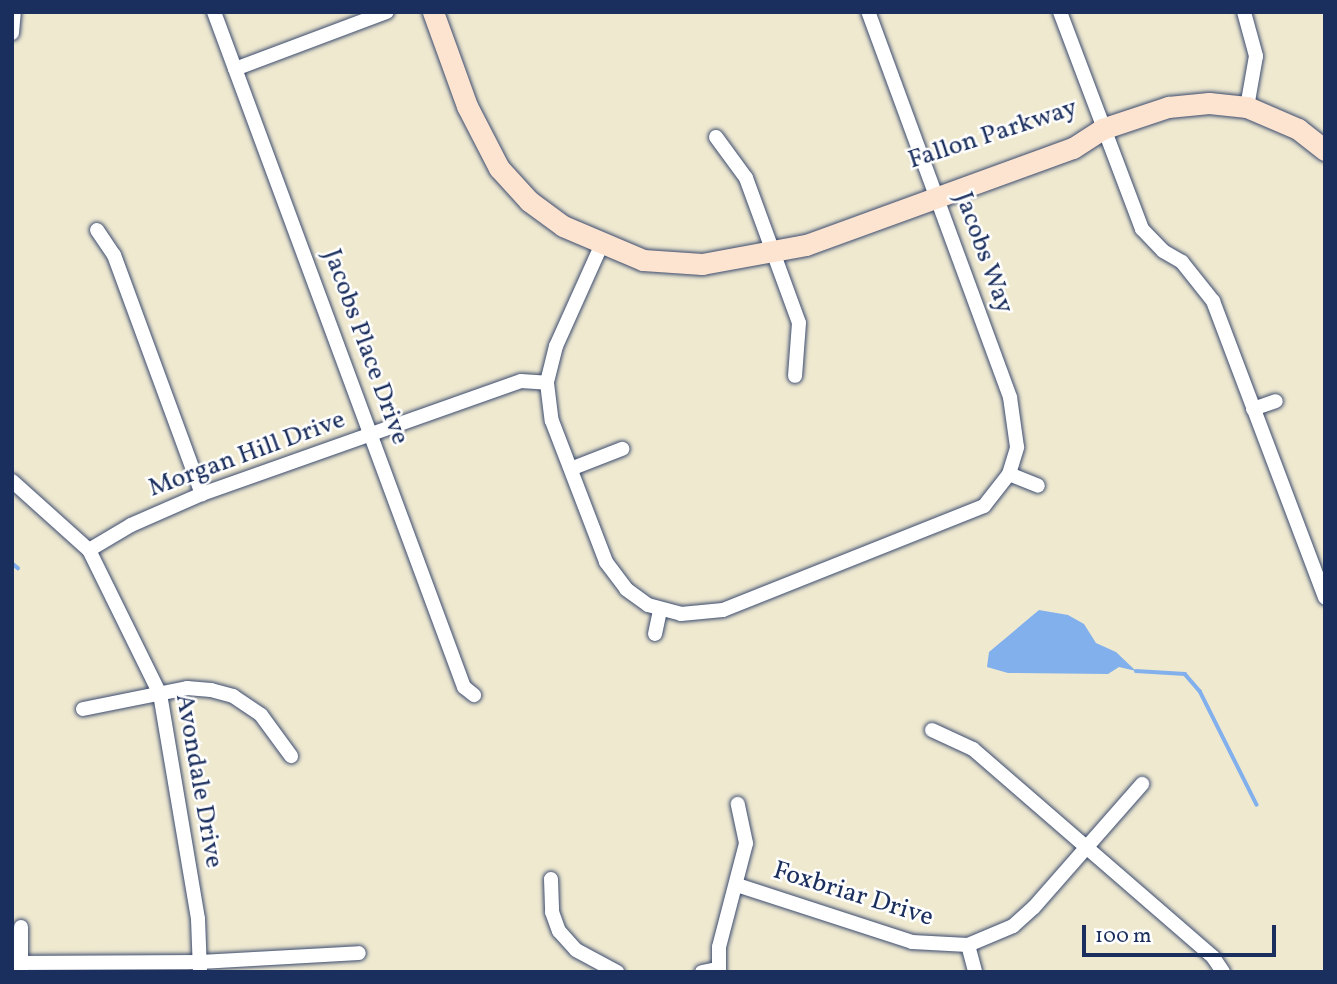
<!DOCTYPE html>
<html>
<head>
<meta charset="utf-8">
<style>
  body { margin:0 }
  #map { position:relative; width:1337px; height:984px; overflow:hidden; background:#efe9d0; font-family:Vollkorn,serif }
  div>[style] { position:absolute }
  .water>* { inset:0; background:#82b0ec }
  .stream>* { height:3.5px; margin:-1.75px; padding:0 1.75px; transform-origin:1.75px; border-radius:1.75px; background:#82b0ec }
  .roads { filter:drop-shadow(0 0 2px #3b4b6f) drop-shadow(0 0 2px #3b4b6f) }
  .street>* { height:14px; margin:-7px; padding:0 7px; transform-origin:7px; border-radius:7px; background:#fff }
  .secondary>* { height:21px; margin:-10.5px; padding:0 10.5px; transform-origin:10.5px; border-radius:10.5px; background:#fde4d0 }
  span { translate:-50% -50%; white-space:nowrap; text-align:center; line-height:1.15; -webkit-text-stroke:5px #fff; paint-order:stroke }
  .street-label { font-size:26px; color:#1b2f5e }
  .frame { position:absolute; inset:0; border:14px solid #1b2f5e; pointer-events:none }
  .scale { position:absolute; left:1082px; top:925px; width:194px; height:32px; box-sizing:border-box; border:4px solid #1b2f5e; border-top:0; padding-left:9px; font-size:21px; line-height:24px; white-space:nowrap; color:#1b2f5e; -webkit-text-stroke:5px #fff; paint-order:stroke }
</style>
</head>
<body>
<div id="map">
  <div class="water">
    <i style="clip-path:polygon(1039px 610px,1068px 615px,1084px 624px,1096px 643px,1116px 652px,1136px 671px,1119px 667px,1108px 674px,1008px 673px,987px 667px,989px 652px)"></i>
  </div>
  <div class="stream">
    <i style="left:12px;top:563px;width:8px;rotate:40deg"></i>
    <i style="left:1136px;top:671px;width:49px;rotate:3.5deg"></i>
    <i style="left:1185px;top:674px;width:23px;rotate:49deg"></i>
    <i style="left:1200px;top:691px;width:127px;rotate:63.4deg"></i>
  </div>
  <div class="roads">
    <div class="street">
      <i style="left:214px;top:12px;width:720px;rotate:69.68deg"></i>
      <i style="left:464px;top:687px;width:13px;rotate:39deg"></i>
      <i style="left:1060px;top:12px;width:232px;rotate:69.3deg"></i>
      <i style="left:1142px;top:229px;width:30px;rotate:46deg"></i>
      <i style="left:1163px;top:251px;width:22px;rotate:30deg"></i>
      <i style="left:1182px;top:262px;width:50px;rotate:51.5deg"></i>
      <i style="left:1213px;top:301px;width:317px;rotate:69.3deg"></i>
      <i style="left:1244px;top:12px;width:46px;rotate:74.7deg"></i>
      <i style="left:1256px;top:56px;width:52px;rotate:100deg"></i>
      <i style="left:12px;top:33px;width:21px;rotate:-85deg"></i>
      <i style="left:235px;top:69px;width:162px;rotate:-20.6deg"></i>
      <i style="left:716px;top:137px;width:51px;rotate:53.8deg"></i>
      <i style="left:746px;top:178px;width:154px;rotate:69.9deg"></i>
      <i style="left:799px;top:323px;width:53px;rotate:94.3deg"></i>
      <i style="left:97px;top:230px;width:30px;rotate:56deg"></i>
      <i style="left:114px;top:255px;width:255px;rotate:69.8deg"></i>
      <i style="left:601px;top:246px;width:110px;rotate:114.2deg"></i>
      <i style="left:556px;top:346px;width:38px;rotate:104deg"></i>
      <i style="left:547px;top:383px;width:38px;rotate:83deg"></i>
      <i style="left:552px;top:421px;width:151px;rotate:69deg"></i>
      <i style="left:606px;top:562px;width:34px;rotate:53deg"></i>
      <i style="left:626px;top:589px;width:27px;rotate:36deg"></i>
      <i style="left:648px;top:605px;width:34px;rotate:15deg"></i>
      <i style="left:681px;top:614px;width:42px;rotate:-5.4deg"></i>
      <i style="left:723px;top:610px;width:281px;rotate:-21.7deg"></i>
      <i style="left:984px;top:506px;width:41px;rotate:-52deg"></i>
      <i style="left:1009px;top:474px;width:28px;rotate:-73deg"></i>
      <i style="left:1017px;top:447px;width:50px;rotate:-98deg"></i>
      <i style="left:1010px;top:397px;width:410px;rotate:-110.2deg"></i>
      <i style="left:1253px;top:409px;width:24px;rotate:-19deg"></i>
      <i style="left:573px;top:468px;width:53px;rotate:-21.2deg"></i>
      <i style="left:1009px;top:474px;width:31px;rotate:22deg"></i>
      <i style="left:12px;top:481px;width:103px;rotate:41.9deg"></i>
      <i style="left:89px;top:550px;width:161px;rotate:63.8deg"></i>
      <i style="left:160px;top:694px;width:228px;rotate:80.4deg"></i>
      <i style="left:198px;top:919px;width:53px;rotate:87.8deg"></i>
      <i style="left:89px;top:550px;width:49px;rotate:-30.8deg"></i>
      <i style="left:131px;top:525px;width:77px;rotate:-23.6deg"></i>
      <i style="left:202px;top:494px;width:338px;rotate:-19.5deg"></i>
      <i style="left:521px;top:381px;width:26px;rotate:4deg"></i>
      <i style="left:655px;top:634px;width:25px;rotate:-78deg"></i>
      <i style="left:83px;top:709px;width:106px;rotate:-11.4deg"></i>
      <i style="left:187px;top:688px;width:24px;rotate:5deg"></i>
      <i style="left:211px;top:690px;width:23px;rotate:15deg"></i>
      <i style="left:233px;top:696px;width:34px;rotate:34deg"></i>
      <i style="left:261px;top:715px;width:51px;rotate:53.8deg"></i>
      <i style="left:932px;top:730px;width:45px;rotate:24.9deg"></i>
      <i style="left:973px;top:749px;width:318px;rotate:40.9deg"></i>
      <i style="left:1213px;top:957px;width:18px;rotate:56deg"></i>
      <i style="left:551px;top:879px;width:33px;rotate:88deg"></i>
      <i style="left:552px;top:912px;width:20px;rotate:70deg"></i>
      <i style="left:559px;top:931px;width:25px;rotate:48deg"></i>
      <i style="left:576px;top:950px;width:47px;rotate:28.2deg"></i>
      <i style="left:737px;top:885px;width:184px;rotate:18deg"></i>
      <i style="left:912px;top:942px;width:56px;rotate:3.1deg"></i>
      <i style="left:968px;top:945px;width:49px;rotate:-22.9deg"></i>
      <i style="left:1013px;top:926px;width:28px;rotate:-42deg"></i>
      <i style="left:1034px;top:907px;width:164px;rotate:-48.7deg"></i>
      <i style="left:21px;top:927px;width:43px;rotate:90deg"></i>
      <i style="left:968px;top:945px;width:28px;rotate:75deg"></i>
      <i style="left:12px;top:963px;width:188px;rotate:-0.3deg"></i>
      <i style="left:200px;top:962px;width:159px;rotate:-3.2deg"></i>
      <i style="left:702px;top:972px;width:16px;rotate:-11deg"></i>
      <i style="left:719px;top:972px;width:25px;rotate:-90deg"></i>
      <i style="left:719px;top:947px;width:107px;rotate:-75.4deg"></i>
      <i style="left:746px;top:843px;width:40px;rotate:-102deg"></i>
    </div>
    <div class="secondary">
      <i style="left:433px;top:12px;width:100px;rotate:70.1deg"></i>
      <i style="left:467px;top:106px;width:70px;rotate:62.7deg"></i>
      <i style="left:499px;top:168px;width:45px;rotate:47.7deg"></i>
      <i style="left:529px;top:201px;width:42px;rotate:36.3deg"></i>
      <i style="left:563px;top:226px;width:87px;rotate:23deg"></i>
      <i style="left:643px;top:260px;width:59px;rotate:3.9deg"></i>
      <i style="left:702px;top:264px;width:106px;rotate:-10.4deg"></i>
      <i style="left:806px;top:245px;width:284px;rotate:-20deg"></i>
      <i style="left:1073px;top:148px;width:35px;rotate:-33deg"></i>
      <i style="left:1102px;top:129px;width:70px;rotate:-18.4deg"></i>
      <i style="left:1168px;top:107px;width:41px;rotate:-5.6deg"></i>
      <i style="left:1209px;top:103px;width:38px;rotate:6deg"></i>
      <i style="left:1247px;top:107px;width:56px;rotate:23.3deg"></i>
      <i style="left:1298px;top:129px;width:34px;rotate:38deg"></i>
    </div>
  </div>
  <div class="street-label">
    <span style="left:993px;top:135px;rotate:-18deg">Fallon Parkway</span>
    <span style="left:983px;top:253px;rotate:70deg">Jacobs Way</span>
    <span style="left:365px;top:347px;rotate:70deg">Jacobs Place Drive</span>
    <span style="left:247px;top:455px;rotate:-20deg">Morgan Hill Drive</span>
    <span style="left:198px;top:781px;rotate:80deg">Avondale Drive</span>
    <span style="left:853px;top:895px;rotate:17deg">Foxbriar Drive</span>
  </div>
  <div class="frame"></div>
  <div class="scale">100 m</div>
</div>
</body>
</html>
